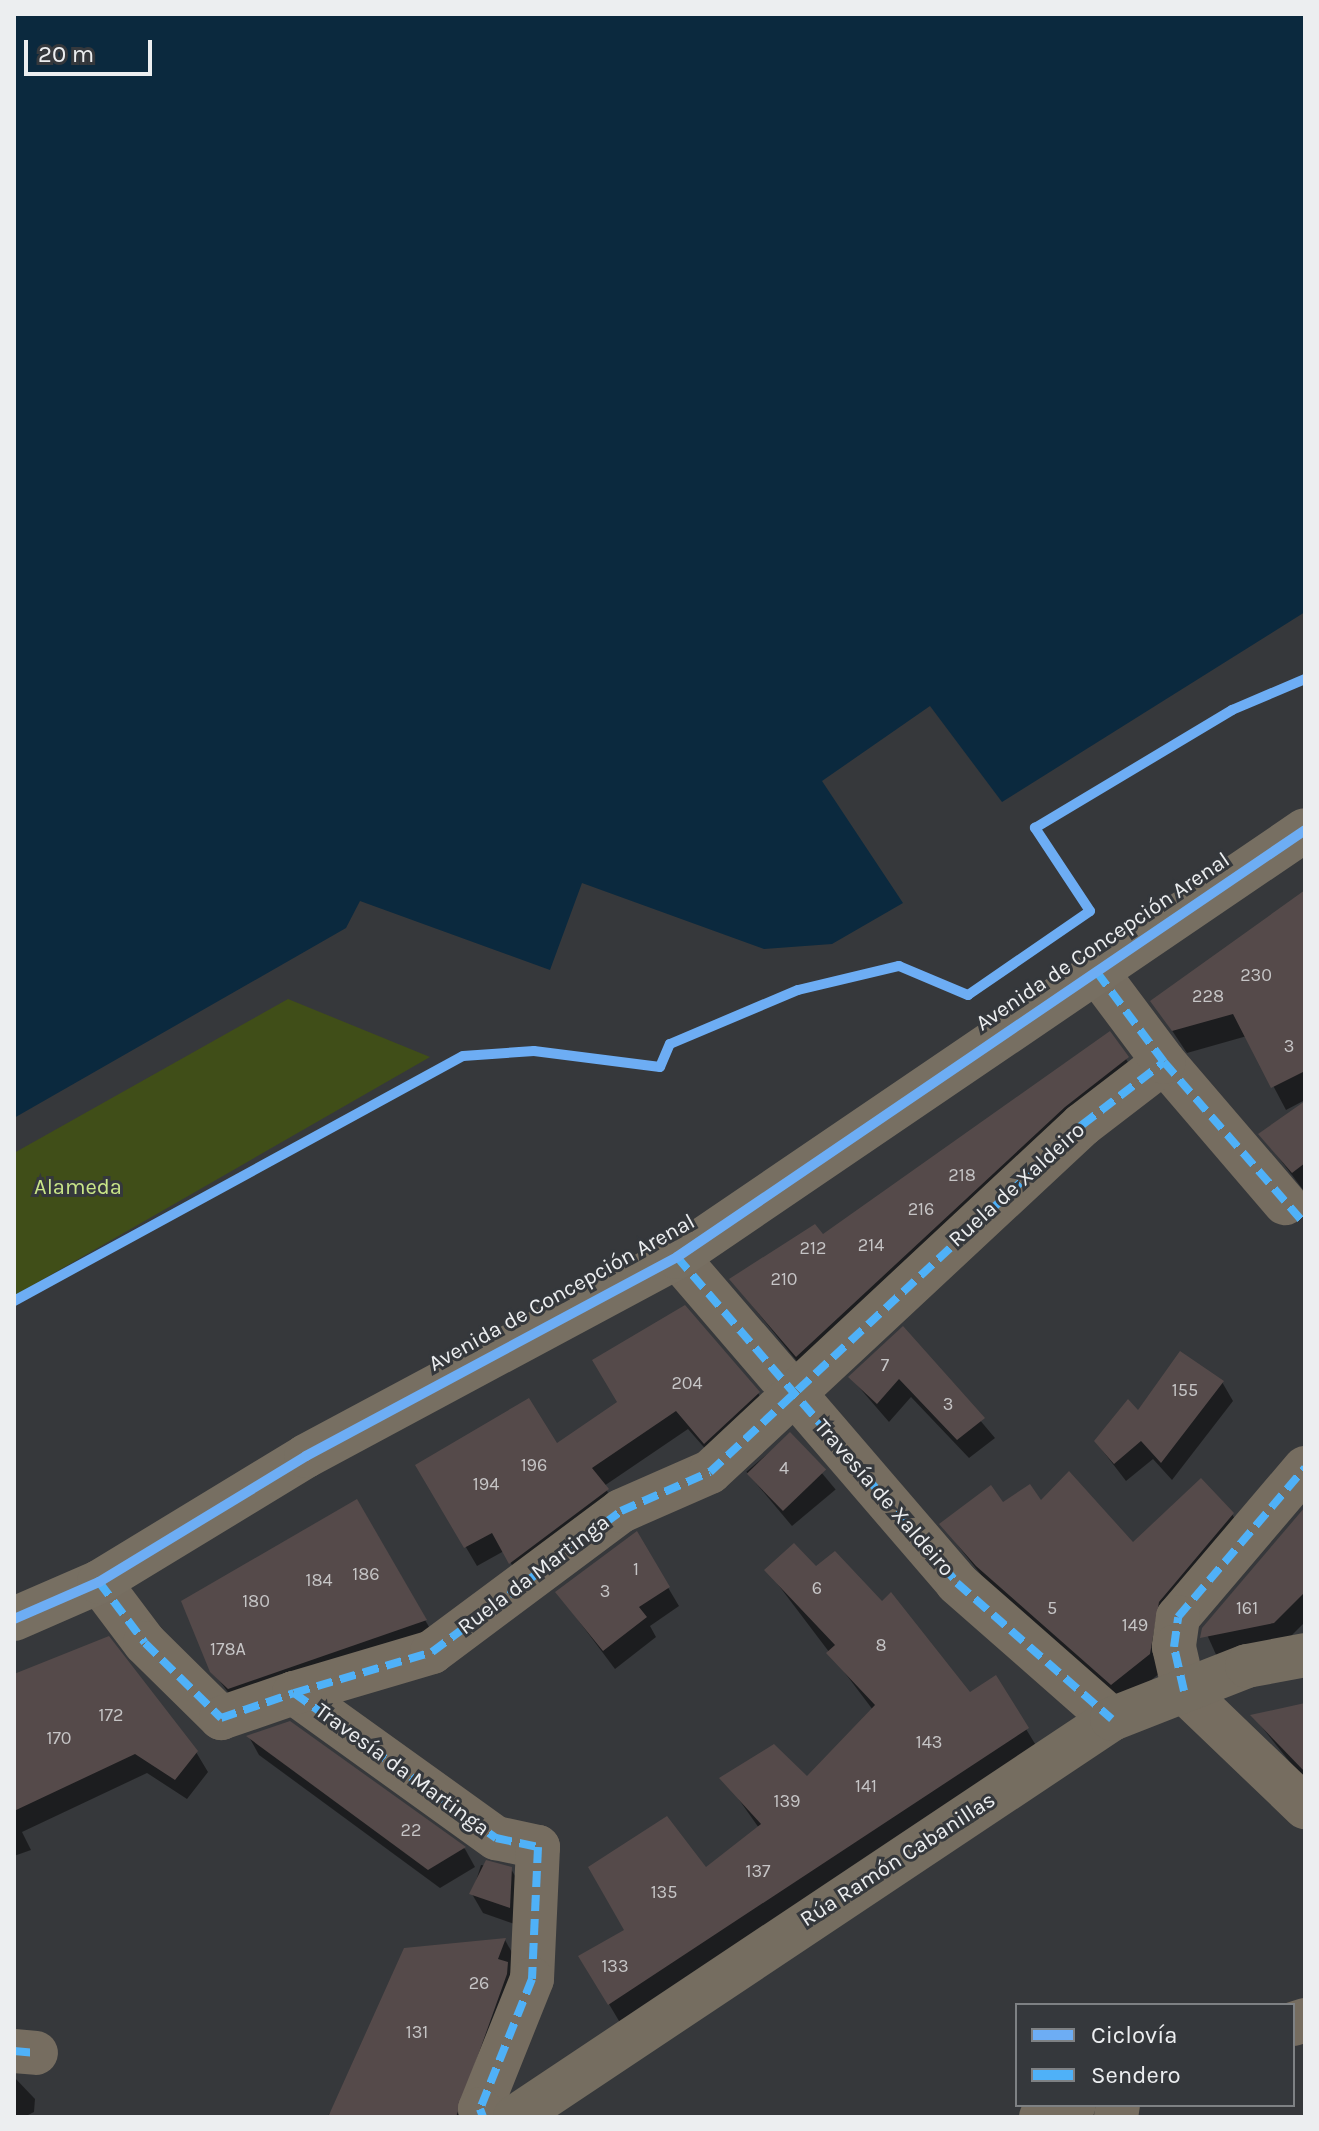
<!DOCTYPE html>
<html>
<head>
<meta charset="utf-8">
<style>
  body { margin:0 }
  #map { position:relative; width:1319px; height:2131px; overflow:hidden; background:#36383b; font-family:Karla,sans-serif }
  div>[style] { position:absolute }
  .green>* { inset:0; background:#404e18 }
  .water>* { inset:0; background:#0b293e }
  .shadow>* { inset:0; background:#0007; transform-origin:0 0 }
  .building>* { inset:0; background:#554a4a; transform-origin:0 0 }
  .street>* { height:44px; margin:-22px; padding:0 22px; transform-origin:22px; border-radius:22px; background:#766d60 }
  .secondary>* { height:44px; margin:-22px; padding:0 22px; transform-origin:22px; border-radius:22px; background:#776f62 }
  .primary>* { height:44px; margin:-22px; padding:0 22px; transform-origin:22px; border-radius:22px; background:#756d60 }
  .quiet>* { height:8px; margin-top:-4px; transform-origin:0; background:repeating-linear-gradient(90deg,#4fb1f8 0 16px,transparent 0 24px) }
  .cycleway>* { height:10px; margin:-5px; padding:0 5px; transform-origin:5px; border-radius:5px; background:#6dadf4 }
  span { translate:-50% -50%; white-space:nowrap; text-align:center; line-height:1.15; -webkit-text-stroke:6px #35383c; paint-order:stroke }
  .number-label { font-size:18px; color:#c6c5c6 }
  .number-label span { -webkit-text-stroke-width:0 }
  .street-label { font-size:22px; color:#eceef0 }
  .park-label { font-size:22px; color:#c9e688 }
  .frame { position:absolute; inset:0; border:16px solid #eceef0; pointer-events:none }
  .legend { position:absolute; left:1015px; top:2003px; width:280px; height:104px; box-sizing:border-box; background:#35383c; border:2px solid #7e8184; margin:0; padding:10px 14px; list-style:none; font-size:24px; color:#eceef0 }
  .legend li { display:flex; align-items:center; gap:16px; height:40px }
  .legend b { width:40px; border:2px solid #7e8184 }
  .scale { position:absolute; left:24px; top:40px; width:128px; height:36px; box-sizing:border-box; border:4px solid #eceef0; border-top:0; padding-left:10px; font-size:24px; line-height:28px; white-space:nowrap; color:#eceef0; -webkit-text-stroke:6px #35383c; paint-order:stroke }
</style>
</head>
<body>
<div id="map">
  <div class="green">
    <i style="clip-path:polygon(288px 999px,430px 1057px,14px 1296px,14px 1153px)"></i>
  </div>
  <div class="water">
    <i style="clip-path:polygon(14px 14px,1305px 14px,1305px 612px,1002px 802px,930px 706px,822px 781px,903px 903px,832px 944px,764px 949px,582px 883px,550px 970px,360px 901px,346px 928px,14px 1118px)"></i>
  </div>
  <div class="shadow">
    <i style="clip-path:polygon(1305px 892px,1305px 1100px,1286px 1110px,1247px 1036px,1187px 1053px,1153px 1002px)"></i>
    <i style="clip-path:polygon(1109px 1034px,1138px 1077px,808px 1375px,731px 1279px,823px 1237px)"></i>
    <i style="clip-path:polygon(1305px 1109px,1305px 1190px,1304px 1191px,1261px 1134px)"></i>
    <i style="clip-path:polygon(903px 1329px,995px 1438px,969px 1458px,911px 1397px,889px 1422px,851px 1378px)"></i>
    <i style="clip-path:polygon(1222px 1382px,1233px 1401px,1172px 1480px,1153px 1459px,1126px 1481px,1096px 1442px)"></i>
    <i style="clip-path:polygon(758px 1393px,769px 1412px,716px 1461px,688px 1429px,604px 1486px,618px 1509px,521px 1581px,504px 1551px,477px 1566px,418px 1466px,556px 1446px,620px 1403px)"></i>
    <i style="left:790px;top:1435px;width:71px;height:57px;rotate:50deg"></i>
    <i style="clip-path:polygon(357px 1502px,436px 1639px,240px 1708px,212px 1671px)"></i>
    <i style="clip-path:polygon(1041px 1503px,1133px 1545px,1232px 1514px,1243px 1533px,1160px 1673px,1123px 1703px,989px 1585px,942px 1525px,1003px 1504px)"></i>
    <i style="clip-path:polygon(1305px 1510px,1305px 1622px,1285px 1642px,1218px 1659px,1204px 1628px)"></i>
    <i style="clip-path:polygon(636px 1534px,679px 1606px,650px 1626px,656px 1637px,615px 1669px,557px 1592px)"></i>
    <i style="clip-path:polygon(815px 1569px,970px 1694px,995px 1678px,1040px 1752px,622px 2026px,581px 1957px,627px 1930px,759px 1828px,730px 1787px,807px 1779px,873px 1710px,767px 1570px)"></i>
    <i style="clip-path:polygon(14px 1677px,196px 1752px,208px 1772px,187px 1799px,147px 1773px,22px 1832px,31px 1850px,14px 1856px)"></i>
    <i style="clip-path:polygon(1305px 1705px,1305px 1781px,1253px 1716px)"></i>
    <i style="clip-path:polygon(290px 1723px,465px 1849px,475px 1867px,440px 1888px,259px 1755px,249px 1737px)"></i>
    <i style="clip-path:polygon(481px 1865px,511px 1869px,522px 1888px,520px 1926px,483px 1913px,472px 1894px)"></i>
    <i style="clip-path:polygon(505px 1940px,519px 1965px,474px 2117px,327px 2117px,350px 2086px)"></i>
    <i style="clip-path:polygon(14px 2077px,35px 2099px,34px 2112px,24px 2117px,14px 2117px)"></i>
  </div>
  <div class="building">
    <i style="clip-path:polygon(1305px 890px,1305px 1071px,1271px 1088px,1233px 1014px,1172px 1031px,1150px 1001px)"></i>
    <i style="clip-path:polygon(1110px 1031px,1129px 1057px,1065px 1107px,796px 1357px,729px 1279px,815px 1224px,823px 1234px)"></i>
    <i style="clip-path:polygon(1305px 1101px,1305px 1163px,1292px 1173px,1258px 1134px)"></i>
    <i style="clip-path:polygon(685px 1305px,760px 1392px,704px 1444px,676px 1411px,592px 1468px,609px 1489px,509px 1564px,492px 1533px,464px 1548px,415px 1465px,529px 1398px,557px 1443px,617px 1402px,592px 1360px)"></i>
    <i style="clip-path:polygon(903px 1326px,985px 1418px,957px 1440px,899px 1379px,877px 1404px,848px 1377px)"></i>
    <i style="clip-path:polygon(1180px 1351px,1224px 1381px,1161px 1463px,1141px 1441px,1114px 1464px,1094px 1441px,1128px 1399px,1138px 1410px)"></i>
    <i style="left:790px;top:1432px;width:52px;height:60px;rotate:46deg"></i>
    <i style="clip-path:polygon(1069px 1471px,1133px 1542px,1201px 1478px,1234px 1513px,1159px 1602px,1150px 1654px,1111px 1685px,976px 1566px,939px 1524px,991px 1485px,1003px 1502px,1030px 1484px,1041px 1500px)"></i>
    <i style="clip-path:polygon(357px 1499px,427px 1620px,228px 1689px,210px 1672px,181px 1601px)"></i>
    <i style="clip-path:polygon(1305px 1507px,1305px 1592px,1274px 1623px,1200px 1638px,1202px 1628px)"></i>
    <i style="clip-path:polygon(637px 1531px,670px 1587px,639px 1607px,647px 1617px,603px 1651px,555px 1592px)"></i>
    <i style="clip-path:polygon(794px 1543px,816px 1566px,835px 1551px,882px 1601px,891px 1592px,970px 1692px,996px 1675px,1029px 1728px,608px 2005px,578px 1956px,624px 1930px,588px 1867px,667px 1816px,706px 1867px,761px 1824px,719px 1778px,774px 1744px,807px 1776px,875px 1705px,826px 1653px,835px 1645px,764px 1570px)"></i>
    <i style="clip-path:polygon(109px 1636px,198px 1751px,175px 1780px,135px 1754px,14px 1811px,14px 1674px)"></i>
    <i style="clip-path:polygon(1305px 1703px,1305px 1772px,1250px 1715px)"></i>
    <i style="clip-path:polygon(290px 1721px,466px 1847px,428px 1870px,246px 1736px)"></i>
    <i style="clip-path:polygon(486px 1860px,512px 1867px,510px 1908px,469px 1894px)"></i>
    <i style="clip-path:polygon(506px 1938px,498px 1959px,508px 1962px,507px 1974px,456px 2117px,328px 2117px,404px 1948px)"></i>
  </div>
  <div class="street">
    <i style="left:1164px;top:1062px;width:186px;rotate:49.4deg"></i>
    <i style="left:677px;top:1257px;width:430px;rotate:49.3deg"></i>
    <i style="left:957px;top:1583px;width:206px;rotate:41.3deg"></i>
    <i style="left:1305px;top:1468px;width:196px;rotate:130.4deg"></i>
    <i style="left:1178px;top:1617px;width:30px;rotate:98deg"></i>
    <i style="left:1174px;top:1647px;width:45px;rotate:77.2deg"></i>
    <i style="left:1184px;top:1691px;width:168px;rotate:43.8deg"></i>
    <i style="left:99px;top:1582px;width:76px;rotate:53deg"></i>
    <i style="left:145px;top:1643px;width:107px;rotate:44.6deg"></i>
    <i style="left:221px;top:1718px;width:77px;rotate:-18.9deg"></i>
    <i style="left:294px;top:1693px;width:249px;rotate:35.7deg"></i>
    <i style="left:496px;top:1838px;width:43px;rotate:12.1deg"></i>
    <i style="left:538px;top:1847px;width:132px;rotate:92.6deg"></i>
    <i style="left:532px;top:1979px;width:140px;rotate:111.8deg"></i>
    <i style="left:480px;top:2109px;width:9px;rotate:69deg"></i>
    <i style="left:294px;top:1693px;width:144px;rotate:-16.5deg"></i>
    <i style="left:432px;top:1652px;width:236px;rotate:-36.7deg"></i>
    <i style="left:621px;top:1511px;width:97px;rotate:-23.7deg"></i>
    <i style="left:710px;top:1472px;width:509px;rotate:-43.01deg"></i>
    <i style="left:1082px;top:1125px;width:103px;rotate:-37.5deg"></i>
    <i style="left:1164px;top:1062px;width:114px;rotate:-126.8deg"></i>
    <i style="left:1293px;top:2024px;width:13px;rotate:-18deg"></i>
    <i style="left:14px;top:2051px;width:22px;rotate:5deg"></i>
    <i style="left:1041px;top:2117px;width:35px;rotate:-20deg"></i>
    <i style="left:1116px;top:2117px;width:12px;rotate:-81deg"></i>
  </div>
  <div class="secondary">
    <i style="left:14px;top:1619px;width:93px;rotate:-23.5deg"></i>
    <i style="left:99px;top:1582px;width:242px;rotate:-31.3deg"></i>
    <i style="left:306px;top:1456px;width:421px;rotate:-28.2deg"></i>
    <i style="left:677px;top:1257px;width:759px;rotate:-34.21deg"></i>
  </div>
  <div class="primary">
    <i style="left:515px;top:2117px;width:718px;rotate:-33.69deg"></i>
    <i style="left:1112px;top:1719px;width:145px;rotate:-21.4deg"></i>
    <i style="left:1247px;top:1666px;width:59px;rotate:-10.7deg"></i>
  </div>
  <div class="quiet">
    <i style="left:1164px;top:1062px;width:215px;rotate:49deg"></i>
    <i style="left:677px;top:1257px;width:430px;rotate:49.3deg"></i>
    <i style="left:957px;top:1583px;width:206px;rotate:41.3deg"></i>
    <i style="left:99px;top:1582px;width:76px;rotate:53deg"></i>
    <i style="left:145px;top:1643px;width:107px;rotate:44.6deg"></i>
    <i style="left:221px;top:1718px;width:77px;rotate:-18.9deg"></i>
    <i style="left:294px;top:1693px;width:249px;rotate:35.7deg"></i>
    <i style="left:496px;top:1838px;width:43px;rotate:12.1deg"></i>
    <i style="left:538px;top:1847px;width:132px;rotate:92.6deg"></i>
    <i style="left:532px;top:1979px;width:140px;rotate:111.8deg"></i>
    <i style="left:480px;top:2109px;width:9px;rotate:69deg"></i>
    <i style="left:1184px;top:1691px;width:45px;rotate:-102.8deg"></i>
    <i style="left:1174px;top:1647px;width:30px;rotate:-82deg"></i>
    <i style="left:1178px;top:1617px;width:196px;rotate:-49.6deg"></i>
    <i style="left:294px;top:1693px;width:144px;rotate:-16.5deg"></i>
    <i style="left:432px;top:1652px;width:236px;rotate:-36.7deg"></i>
    <i style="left:621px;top:1511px;width:97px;rotate:-23.7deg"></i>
    <i style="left:710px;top:1472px;width:509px;rotate:-43.01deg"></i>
    <i style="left:1082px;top:1125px;width:103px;rotate:-37.5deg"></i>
    <i style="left:1164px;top:1062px;width:114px;rotate:-126.8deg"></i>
    <i style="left:14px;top:2051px;width:22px;rotate:5deg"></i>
  </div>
  <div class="cycleway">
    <i style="left:14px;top:1301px;width:511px;rotate:-28.62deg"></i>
    <i style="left:463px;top:1056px;width:71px;rotate:-4deg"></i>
    <i style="left:534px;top:1051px;width:127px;rotate:7.2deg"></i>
    <i style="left:660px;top:1067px;width:25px;rotate:-67deg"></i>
    <i style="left:670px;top:1044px;width:139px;rotate:-22.9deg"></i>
    <i style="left:798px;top:990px;width:104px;rotate:-13.4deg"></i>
    <i style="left:899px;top:966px;width:75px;rotate:22.8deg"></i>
    <i style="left:968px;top:995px;width:148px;rotate:-34.5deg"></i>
    <i style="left:1090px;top:911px;width:100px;rotate:-123.5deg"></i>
    <i style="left:1035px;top:828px;width:230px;rotate:-30.9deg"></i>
    <i style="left:1232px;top:710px;width:79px;rotate:-23deg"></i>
    <i style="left:14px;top:1619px;width:93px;rotate:-23.5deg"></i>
    <i style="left:99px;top:1582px;width:242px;rotate:-31.3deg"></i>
    <i style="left:306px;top:1456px;width:421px;rotate:-28.2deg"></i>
    <i style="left:677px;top:1257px;width:759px;rotate:-34.21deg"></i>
  </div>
  <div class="number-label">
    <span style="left:1256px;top:975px">230</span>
    <span style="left:1208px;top:996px">228</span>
    <span style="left:1289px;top:1046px">3</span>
    <span style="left:962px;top:1175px">218</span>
    <span style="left:921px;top:1209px">216</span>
    <span style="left:871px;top:1245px">214</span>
    <span style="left:813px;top:1248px">212</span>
    <span style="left:784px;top:1279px">210</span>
    <span style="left:885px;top:1365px">7</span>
    <span style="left:687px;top:1383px">204</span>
    <span style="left:1185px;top:1390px">155</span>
    <span style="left:948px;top:1404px">3</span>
    <span style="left:534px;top:1465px">196</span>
    <span style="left:784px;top:1468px">4</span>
    <span style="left:486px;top:1484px">194</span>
    <span style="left:636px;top:1569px">1</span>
    <span style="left:366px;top:1574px">186</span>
    <span style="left:319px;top:1580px">184</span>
    <span style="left:817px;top:1588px">6</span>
    <span style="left:605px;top:1591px">3</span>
    <span style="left:256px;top:1601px">180</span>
    <span style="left:1052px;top:1608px">5</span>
    <span style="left:1247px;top:1608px">161</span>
    <span style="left:1135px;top:1625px">149</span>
    <span style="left:881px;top:1645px">8</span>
    <span style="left:228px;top:1649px">178A</span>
    <span style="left:111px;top:1715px">172</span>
    <span style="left:59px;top:1738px">170</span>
    <span style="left:929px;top:1742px">143</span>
    <span style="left:866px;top:1786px">141</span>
    <span style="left:787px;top:1801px">139</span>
    <span style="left:411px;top:1830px">22</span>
    <span style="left:758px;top:1871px">137</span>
    <span style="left:664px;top:1892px">135</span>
    <span style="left:615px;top:1966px">133</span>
    <span style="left:479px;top:1983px">26</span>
    <span style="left:417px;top:2032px">131</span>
  </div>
  <div class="street-label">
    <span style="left:1103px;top:942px;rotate:-34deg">Avenida de Concepción Arenal</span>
    <span style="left:1017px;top:1185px;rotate:-42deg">Ruela de Xaldeiro</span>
    <span style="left:562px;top:1293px;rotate:-29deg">Avenida de Concepción Arenal</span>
    <span style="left:884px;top:1498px;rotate:49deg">Travesía de Xaldeiro</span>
    <span style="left:534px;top:1575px;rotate:-37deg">Ruela da Martinga</span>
    <span style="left:402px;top:1770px;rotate:36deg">Travesía da Martinga</span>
    <span style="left:898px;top:1860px;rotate:-33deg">Rúa Ramón Cabanillas</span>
  </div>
  <div class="park-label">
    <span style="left:78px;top:1188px">Alameda</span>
  </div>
  <div class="frame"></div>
  <ul class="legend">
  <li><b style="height:10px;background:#6dadf4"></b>Ciclovía</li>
  <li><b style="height:10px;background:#4fb1f8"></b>Sendero</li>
  </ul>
  <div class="scale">20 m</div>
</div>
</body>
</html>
